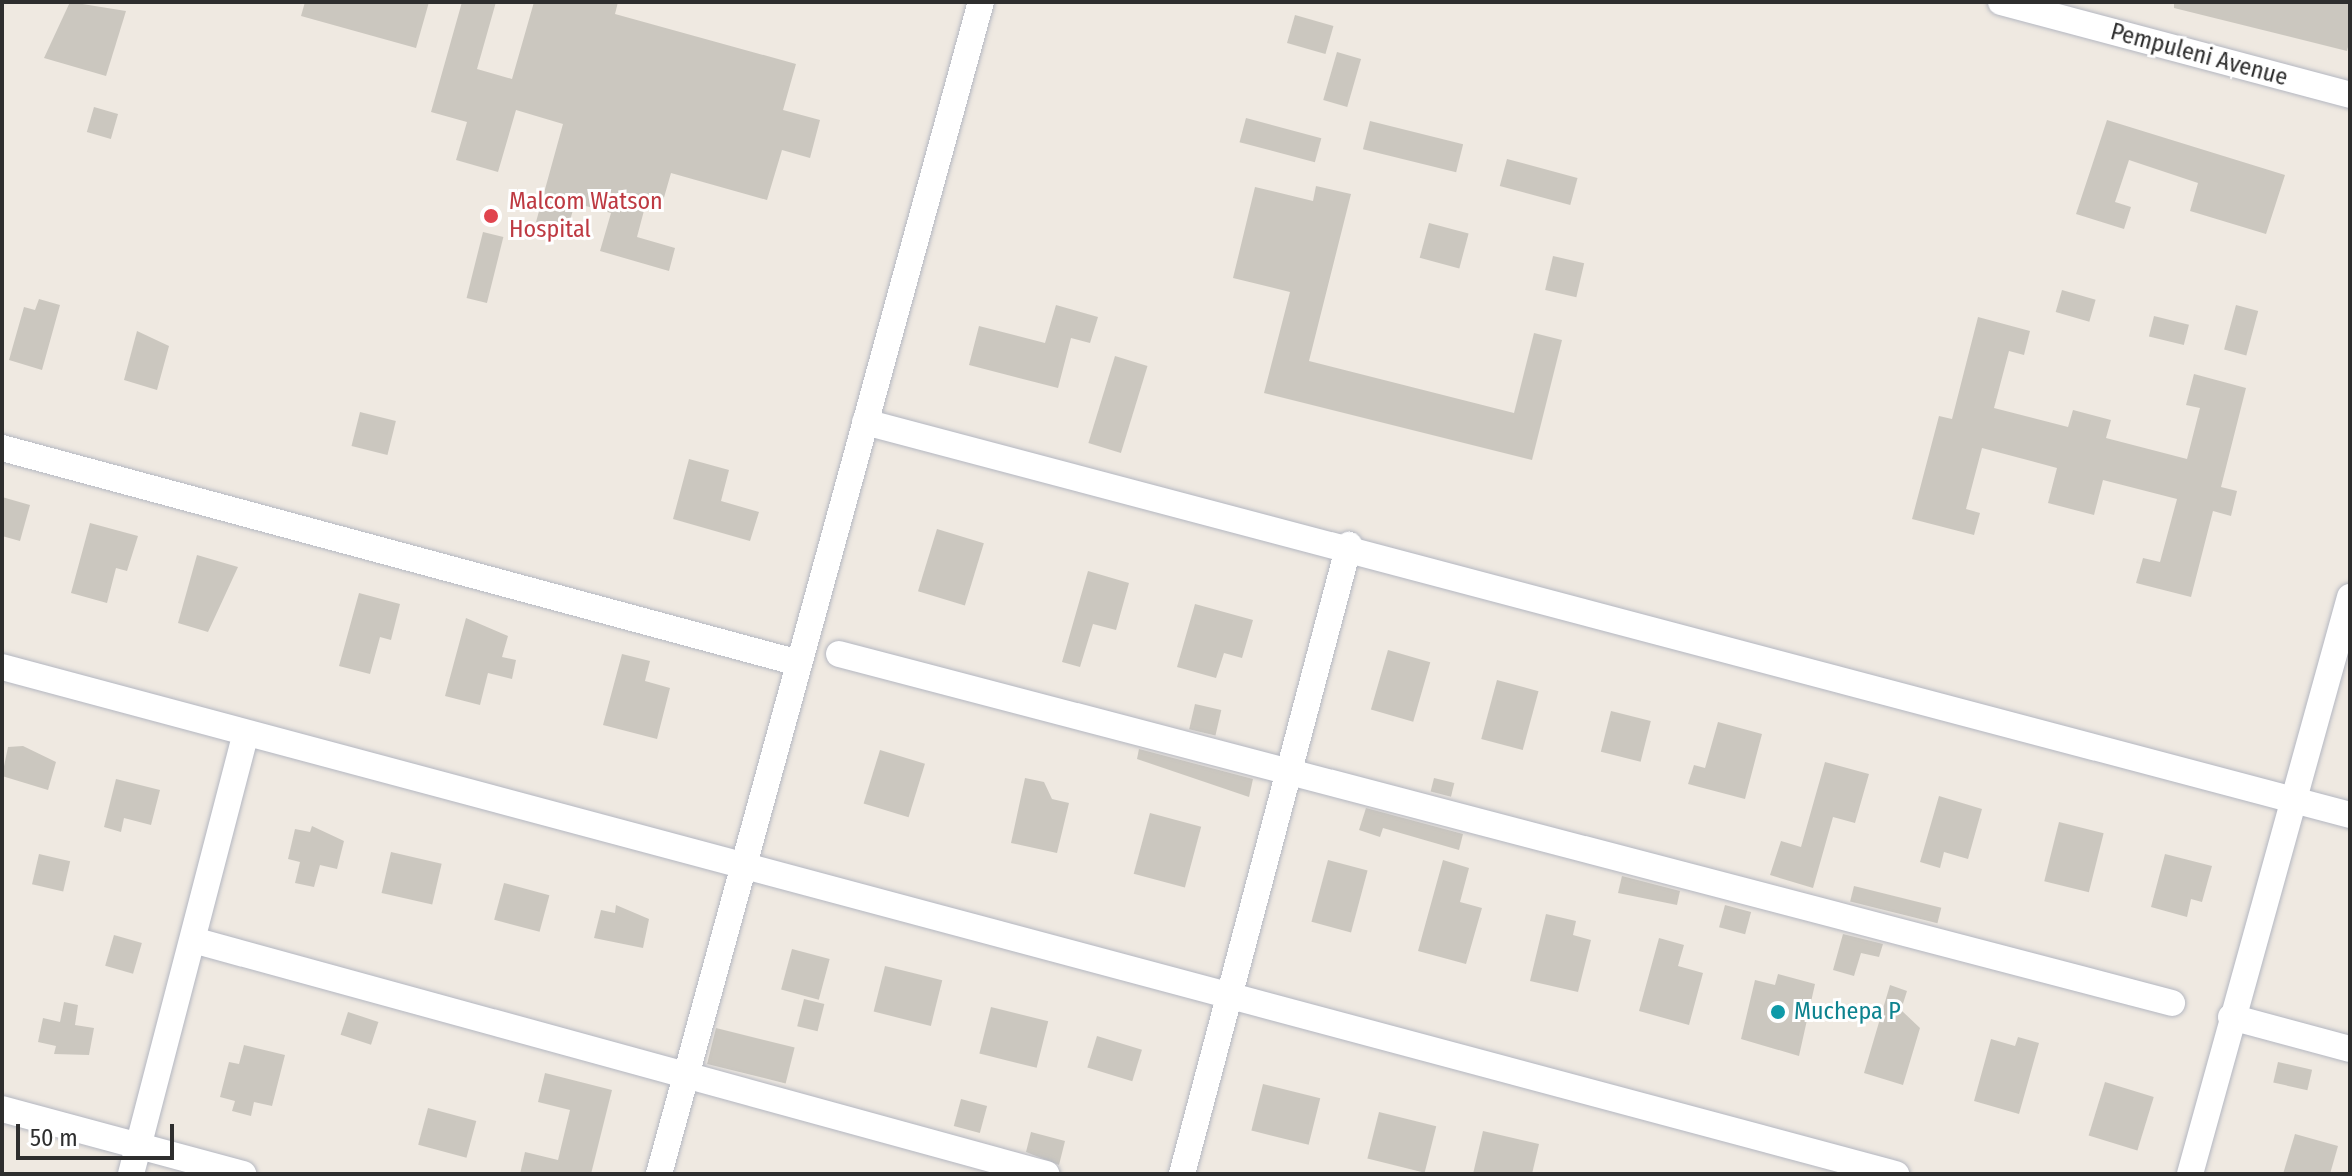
<!DOCTYPE html>
<html>
<head>
<meta charset="utf-8">
<style>
  body { margin:0 }
  #map { position:relative; width:2352px; height:1176px; overflow:hidden; background:#efe9e1; font-family:"Fira Sans Condensed",sans-serif }
  div>[style] { position:absolute }
  .building>* { inset:0; background:#cbc7bf; transform-origin:0 0 }
  .roads { filter:drop-shadow(0 0 2px #b4b7c1) drop-shadow(0 0 2px #b4b7c1) }
  .minor>* { height:26px; margin:-13px; padding:0 13px; transform-origin:13px; border-radius:13px; background:#fff }
  .dots>* { width:22px; height:22px; translate:-50% -50%; box-sizing:border-box; border:4px solid #fff; border-radius:50% }
  span { translate:-50% -50%; white-space:nowrap; text-align:center; line-height:1.15; -webkit-text-stroke:6px #fff; paint-order:stroke }
  .street-label { font-size:24px; color:#2e2e2e }
  .health-label { font-size:24px; color:#be3a42 }
  .left { translate:0 -50%; text-align:left }
  .culture-label { font-size:24px; color:#0d838f }
  .frame { position:absolute; inset:0; border:4px solid #2e2e2e; pointer-events:none }
  .scale { position:absolute; left:16px; top:1124px; width:158px; height:36px; box-sizing:border-box; border:4px solid #2e2e2e; border-top:0; padding-left:10px; font-size:24px; line-height:28px; white-space:nowrap; color:#2e2e2e; -webkit-text-stroke:6px #fff; paint-order:stroke }
</style>
</head>
<body>
<div id="map">
  <div class="building">
    <i style="clip-path:polygon(70px 2px,126px 11px,106px 76px,44px 58px)"></i>
    <i style="clip-path:polygon(305px 2px,429px 2px,416px 48px,301px 16px)"></i>
    <i style="clip-path:polygon(462px 2px,496px 2px,477px 69px,512px 79px,534px 2px,618px 2px,615px 14px,796px 64px,783px 110px,820px 120px,810px 158px,782px 150px,767px 200px,671px 173px,661px 208px,646px 203px,637px 237px,675px 248px,669px 271px,600px 251px,611px 213px,575px 203px,567px 231px,536px 222px,563px 124px,516px 110px,498px 172px,456px 160px,467px 122px,431px 112px)"></i>
    <i style="clip-path:polygon(2174px 2px,2350px 2px,2350px 39px,2347px 51px,2174px 8px)"></i>
    <i style="left:1295px;top:15px;width:40px;height:29px;rotate:16deg"></i>
    <i style="left:1337px;top:52px;width:25px;height:50px;rotate:16deg"></i>
    <i style="left:94px;top:107px;width:25px;height:26px;rotate:16deg"></i>
    <i style="left:1246px;top:118px;width:78px;height:25px;rotate:15deg"></i>
    <i style="clip-path:polygon(2107px 120px,2285px 175px,2266px 234px,2190px 211px,2198px 183px,2129px 160px,2115px 202px,2131px 207px,2124px 229px,2076px 214px)"></i>
    <i style="left:1370px;top:121px;width:96px;height:29px;rotate:14deg"></i>
    <i style="left:1507px;top:159px;width:73px;height:28px;rotate:15deg"></i>
    <i style="clip-path:polygon(1316px 186px,1351px 194px,1309px 361px,1514px 413px,1534px 333px,1562px 340px,1532px 460px,1264px 393px,1290px 292px,1233px 278px,1255px 187px,1313px 201px)"></i>
    <i style="left:1429px;top:223px;width:41px;height:36px;rotate:15deg"></i>
    <i style="left:483px;top:232px;width:21px;height:68px;rotate:14deg"></i>
    <i style="left:1553px;top:256px;width:32px;height:35px;rotate:13deg"></i>
    <i style="left:2062px;top:290px;width:35px;height:23px;rotate:16deg"></i>
    <i style="clip-path:polygon(39px 299px,60px 305px,42px 370px,9px 360px,24px 307px,35px 310px)"></i>
    <i style="clip-path:polygon(1056px 305px,1098px 317px,1090px 343px,1071px 338px,1058px 388px,969px 365px,979px 326px,1045px 343px)"></i>
    <i style="left:2236px;top:305px;width:23px;height:46px;rotate:15deg"></i>
    <i style="left:2154px;top:316px;width:36px;height:21px;rotate:14deg"></i>
    <i style="clip-path:polygon(1978px 317px,2030px 331px,2024px 355px,2009px 351px,1994px 408px,2068px 427px,2073px 410px,2111px 420px,2106px 438px,2187px 459px,2200px 408px,2186px 405px,2194px 374px,2246px 388px,2221px 487px,2237px 491px,2231px 516px,2213px 511px,2191px 597px,2136px 583px,2143px 558px,2160px 562px,2177px 499px,2103px 480px,2094px 515px,2048px 503px,2057px 468px,1982px 448px,1966px 509px,1980px 513px,1974px 535px,1912px 519px,1939px 416px,1952px 419px)"></i>
    <i style="clip-path:polygon(137px 331px,169px 346px,157px 390px,124px 380px)"></i>
    <i style="left:1115px;top:356px;width:34px;height:91px;rotate:17deg"></i>
    <i style="left:360px;top:412px;width:37px;height:35px;rotate:14deg"></i>
    <i style="clip-path:polygon(689px 459px,729px 470px,721px 501px,759px 512px,750px 541px,673px 519px)"></i>
    <i style="clip-path:polygon(2px 497px,30px 505px,20px 541px,2px 536px)"></i>
    <i style="clip-path:polygon(90px 523px,138px 536px,127px 571px,116px 568px,107px 603px,71px 593px)"></i>
    <i style="left:937px;top:529px;width:49px;height:65px;rotate:17deg"></i>
    <i style="clip-path:polygon(197px 555px,238px 567px,208px 632px,178px 623px)"></i>
    <i style="clip-path:polygon(1088px 571px,1129px 583px,1116px 630px,1093px 624px,1080px 667px,1062px 662px)"></i>
    <i style="clip-path:polygon(359px 593px,400px 604px,391px 640px,380px 637px,370px 674px,339px 666px)"></i>
    <i style="clip-path:polygon(1195px 604px,1253px 620px,1242px 658px,1224px 653px,1216px 678px,1177px 667px)"></i>
    <i style="clip-path:polygon(466px 618px,508px 636px,502px 657px,516px 660px,512px 679px,488px 673px,480px 705px,445px 696px)"></i>
    <i style="left:1388px;top:650px;width:44px;height:62px;rotate:16deg"></i>
    <i style="clip-path:polygon(622px 654px,650px 661px,645px 681px,670px 688px,657px 739px,603px 725px)"></i>
    <i style="left:1497px;top:680px;width:43px;height:61px;rotate:15deg"></i>
    <i style="left:1195px;top:704px;width:27px;height:26px;rotate:13deg"></i>
    <i style="left:1611px;top:711px;width:41px;height:42px;rotate:14deg"></i>
    <i style="clip-path:polygon(1718px 722px,1762px 734px,1745px 799px,1688px 784px,1694px 765px,1705px 768px)"></i>
    <i style="clip-path:polygon(23px 746px,56px 762px,48px 790px,2px 776px,8px 747px)"></i>
    <i style="clip-path:polygon(1139px 749px,1253px 779px,1249px 797px,1137px 759px)"></i>
    <i style="left:880px;top:750px;width:47px;height:56px;rotate:17deg"></i>
    <i style="clip-path:polygon(1825px 762px,1869px 774px,1855px 823px,1833px 817px,1813px 888px,1770px 875px,1781px 841px,1801px 847px)"></i>
    <i style="clip-path:polygon(1025px 778px,1044px 782px,1052px 799px,1069px 803px,1057px 853px,1011px 843px)"></i>
    <i style="left:1434px;top:778px;width:21px;height:14px;rotate:14deg"></i>
    <i style="clip-path:polygon(116px 779px,160px 790px,151px 825px,124px 818px,121px 832px,104px 827px)"></i>
    <i style="clip-path:polygon(1939px 796px,1982px 809px,1968px 859px,1944px 852px,1940px 868px,1920px 862px)"></i>
    <i style="clip-path:polygon(1366px 808px,1463px 834px,1459px 850px,1383px 828px,1380px 837px,1359px 830px)"></i>
    <i style="left:1150px;top:813px;width:53px;height:63px;rotate:15deg"></i>
    <i style="left:2059px;top:822px;width:46px;height:61px;rotate:14deg"></i>
    <i style="clip-path:polygon(312px 826px,344px 841px,337px 869px,320px 865px,314px 887px,295px 883px,300px 862px,288px 859px,295px 829px,310px 832px)"></i>
    <i style="left:391px;top:852px;width:52px;height:42px;rotate:13deg"></i>
    <i style="left:39px;top:854px;width:32px;height:31px;rotate:13deg"></i>
    <i style="clip-path:polygon(2165px 854px,2212px 866px,2202px 902px,2191px 899px,2187px 917px,2151px 907px)"></i>
    <i style="left:1328px;top:860px;width:41px;height:64px;rotate:15deg"></i>
    <i style="clip-path:polygon(1443px 860px,1469px 868px,1460px 902px,1482px 908px,1466px 964px,1418px 951px)"></i>
    <i style="clip-path:polygon(1622px 876px,1680px 891px,1677px 905px,1618px 893px)"></i>
    <i style="left:504px;top:883px;width:47px;height:38px;rotate:15deg"></i>
    <i style="left:1854px;top:886px;width:90px;height:16px;rotate:14deg"></i>
    <i style="clip-path:polygon(616px 905px,649px 919px,643px 948px,594px 938px,601px 910px,615px 913px)"></i>
    <i style="left:1725px;top:905px;width:27px;height:23px;rotate:15deg"></i>
    <i style="clip-path:polygon(1546px 914px,1576px 921px,1573px 935px,1591px 940px,1578px 992px,1530px 981px)"></i>
    <i style="clip-path:polygon(1843px 934px,1883px 944px,1879px 957px,1861px 953px,1854px 976px,1833px 970px)"></i>
    <i style="left:114px;top:935px;width:29px;height:32px;rotate:16deg"></i>
    <i style="clip-path:polygon(1659px 938px,1684px 945px,1678px 966px,1703px 973px,1689px 1025px,1639px 1011px)"></i>
    <i style="left:792px;top:949px;width:39px;height:42px;rotate:15deg"></i>
    <i style="left:885px;top:966px;width:59px;height:47px;rotate:14deg"></i>
    <i style="clip-path:polygon(1778px 974px,1815px 984px,1799px 1056px,1741px 1039px,1755px 980px,1775px 985px)"></i>
    <i style="clip-path:polygon(1890px 985px,1907px 991px,1901px 1010px,1920px 1028px,1903px 1085px,1864px 1073px)"></i>
    <i style="left:804px;top:999px;width:21px;height:28px;rotate:14deg"></i>
    <i style="clip-path:polygon(64px 1002px,78px 1005px,75px 1025px,94px 1028px,89px 1055px,54px 1054px,56px 1046px,38px 1042px,43px 1018px,60px 1022px)"></i>
    <i style="left:991px;top:1007px;width:59px;height:48px;rotate:14deg"></i>
    <i style="left:348px;top:1012px;width:32px;height:24px;rotate:18deg"></i>
    <i style="left:716px;top:1028px;width:81px;height:37px;rotate:14deg"></i>
    <i style="left:1097px;top:1036px;width:47px;height:33px;rotate:17deg"></i>
    <i style="clip-path:polygon(2018px 1037px,2039px 1043px,2019px 1114px,1974px 1101px,1991px 1039px,2015px 1046px)"></i>
    <i style="clip-path:polygon(244px 1045px,285px 1055px,272px 1106px,254px 1102px,251px 1116px,232px 1111px,235px 1101px,220px 1097px,229px 1062px,239px 1064px)"></i>
    <i style="left:2278px;top:1062px;width:35px;height:21px;rotate:13deg"></i>
    <i style="clip-path:polygon(545px 1073px,612px 1090px,591px 1174px,520px 1174px,525px 1152px,558px 1160px,570px 1110px,538px 1102px)"></i>
    <i style="left:2105px;top:1082px;width:51px;height:56px;rotate:17deg"></i>
    <i style="left:1263px;top:1084px;width:59px;height:48px;rotate:14deg"></i>
    <i style="left:961px;top:1099px;width:27px;height:28px;rotate:15deg"></i>
    <i style="left:428px;top:1108px;width:50px;height:38px;rotate:15deg"></i>
    <i style="left:1379px;top:1112px;width:59px;height:48px;rotate:14deg"></i>
    <i style="clip-path:polygon(1483px 1131px,1539px 1144px,1532px 1174px,1473px 1174px)"></i>
    <i style="clip-path:polygon(1031px 1132px,1065px 1141px,1059px 1165px,1026px 1152px)"></i>
    <i style="clip-path:polygon(2295px 1134px,2338px 1146px,2330px 1174px,2283px 1174px)"></i>
  </div>
  <div class="roads">
    <div class="minor">
      <i style="left:2001px;top:2px;width:361px;rotate:14.9deg"></i>
      <i style="left:865px;top:422px;width:1536px;rotate:14.82deg"></i>
      <i style="left:2px;top:448px;width:825px;rotate:15.1deg"></i>
      <i style="left:839px;top:654px;width:1378px;rotate:14.67deg"></i>
      <i style="left:2px;top:667px;width:1961px;rotate:14.99deg"></i>
      <i style="left:193px;top:940px;width:885px;rotate:15.34deg"></i>
      <i style="left:2231px;top:1017px;width:123px;rotate:15.1deg"></i>
      <i style="left:2px;top:1109px;width:250px;rotate:15.1deg"></i>
      <i style="left:131px;top:1174px;width:453px;rotate:-75.4deg"></i>
      <i style="left:659px;top:1174px;width:1215px;rotate:-74.64deg"></i>
      <i style="left:1182px;top:1174px;width:651px;rotate:-75.13deg"></i>
      <i style="left:2190px;top:1174px;width:599px;rotate:-74.5deg"></i>
    </div>
  </div>
  <div class="dots">
    <i style="left:491px;top:216px;background:#e0444e"></i>
    <i style="left:1778px;top:1012px;background:#0f9aa8"></i>
  </div>
  <div class="street-label">
    <span style="left:2199px;top:55px;rotate:15deg">Pempuleni Avenue</span>
  </div>
  <div class="health-label">
    <span class="left" style="left:509px;top:216px">Malcom Watson<br>Hospital</span>
  </div>
  <div class="culture-label">
    <span class="left" style="left:1794px;top:1012px">Muchepa P</span>
  </div>
  <div class="frame"></div>
  <div class="scale">50 m</div>
</div>
</body>
</html>
